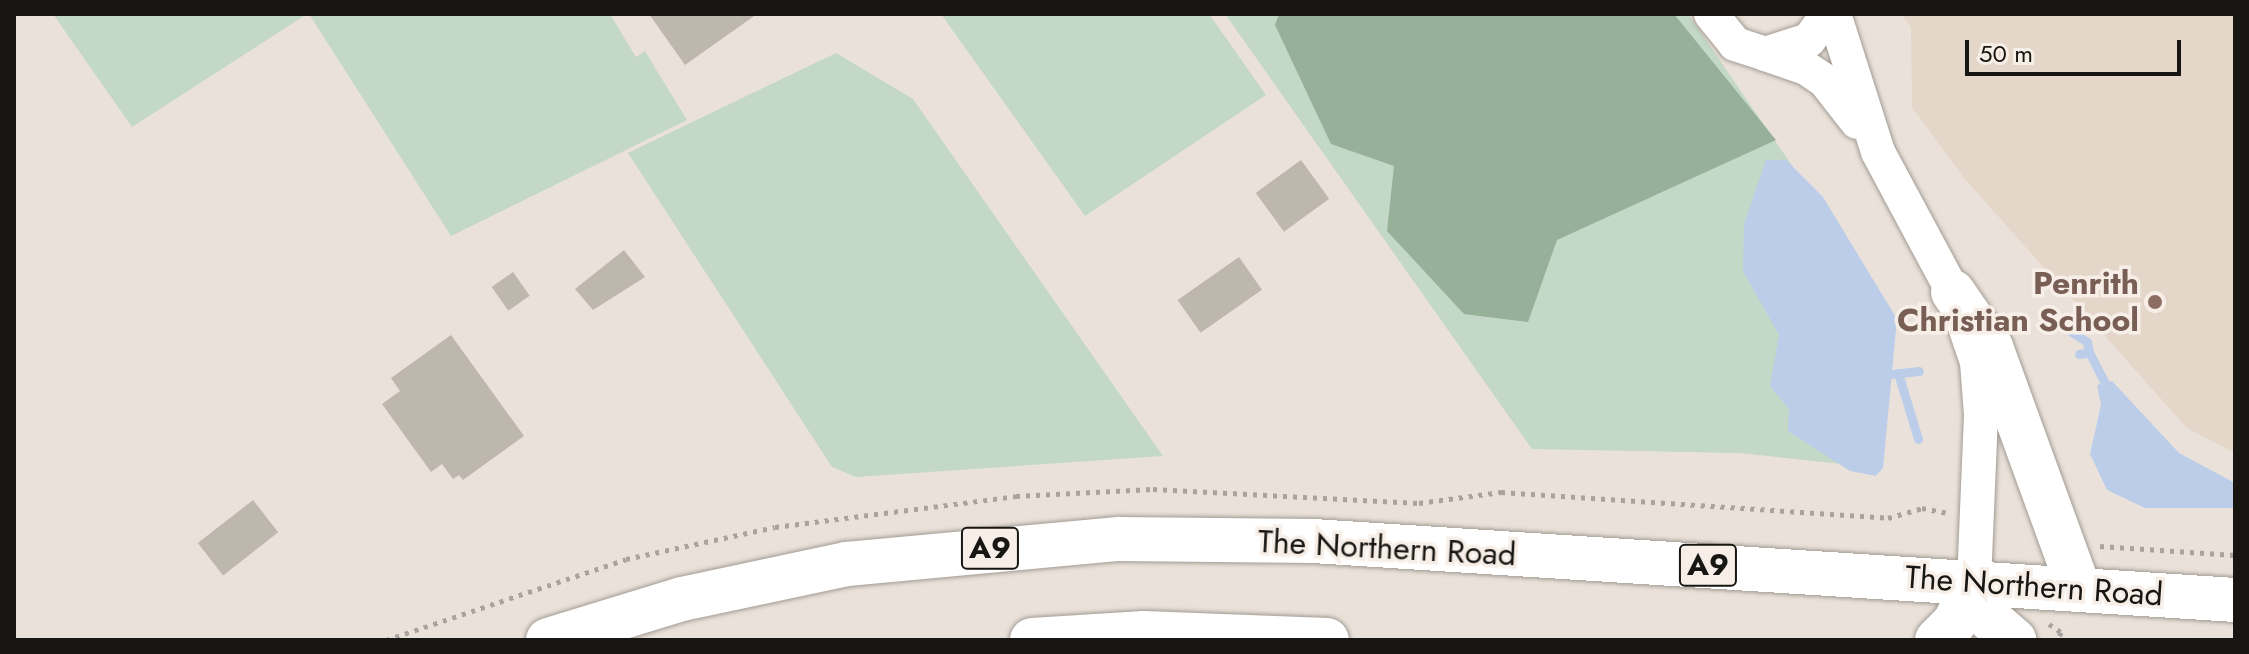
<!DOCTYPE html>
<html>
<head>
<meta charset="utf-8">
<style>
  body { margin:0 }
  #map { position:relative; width:2249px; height:654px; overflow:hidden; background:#eae2da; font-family:Jost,sans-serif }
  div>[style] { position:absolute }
  .built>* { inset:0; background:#e4d6c8 }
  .green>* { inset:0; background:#c3d8c6 }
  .forest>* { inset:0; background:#96b09a }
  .water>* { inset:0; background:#bccde9 }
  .stream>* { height:9px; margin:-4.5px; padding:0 4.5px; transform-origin:4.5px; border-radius:4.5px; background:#bccde9 }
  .building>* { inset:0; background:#beb7ae; transform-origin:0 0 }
  .path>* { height:5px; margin-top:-2.5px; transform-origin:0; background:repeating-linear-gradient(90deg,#a9a39d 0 4px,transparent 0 10px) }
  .roads { filter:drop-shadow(0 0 2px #a29b93) drop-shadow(0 0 2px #a29b93) }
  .street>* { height:34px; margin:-17px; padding:0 17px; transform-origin:17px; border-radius:17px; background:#fff }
  .highway>* { height:44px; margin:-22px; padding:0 22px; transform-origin:22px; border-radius:22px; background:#fff }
  .dots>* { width:22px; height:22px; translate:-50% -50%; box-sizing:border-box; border:4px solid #f7efe7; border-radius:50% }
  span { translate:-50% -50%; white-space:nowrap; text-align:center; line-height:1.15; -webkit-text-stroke:7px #f7efe7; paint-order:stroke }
  .shield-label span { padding:2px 6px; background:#f7efe7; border:2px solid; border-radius:6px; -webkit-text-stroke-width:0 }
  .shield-label { font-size:30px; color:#181613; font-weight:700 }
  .education-label { font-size:32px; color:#785e54; font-weight:700 }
  .right { translate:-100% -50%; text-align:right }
  .street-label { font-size:32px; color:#181613 }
  .frame { position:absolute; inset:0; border:16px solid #181613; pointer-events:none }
  .scale { position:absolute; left:1965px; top:40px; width:216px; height:36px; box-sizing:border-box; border:4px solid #181613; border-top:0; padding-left:10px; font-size:24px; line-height:28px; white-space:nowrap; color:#181613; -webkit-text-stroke:6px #f7efe7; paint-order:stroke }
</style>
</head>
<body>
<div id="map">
  <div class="built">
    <i style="clip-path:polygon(1901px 14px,2235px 14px,2235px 453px,2187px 428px,1963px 177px,1912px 107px,1911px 28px)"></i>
  </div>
  <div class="green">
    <i style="clip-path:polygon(53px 14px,307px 14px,132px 127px)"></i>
    <i style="clip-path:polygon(309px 14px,610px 14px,636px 57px,645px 51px,687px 120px,451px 236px)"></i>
    <i style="clip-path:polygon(941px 14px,1209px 14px,1266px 95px,1085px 216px)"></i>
    <i style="clip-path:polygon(1225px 14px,1688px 14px,1892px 311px,1880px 468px,1739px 453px,1532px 449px)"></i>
    <i style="clip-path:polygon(836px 53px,913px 99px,1163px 456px,856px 477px,832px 467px,628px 153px)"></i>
  </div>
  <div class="forest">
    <i style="clip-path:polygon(1279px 14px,1674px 14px,1776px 140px,1557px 240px,1528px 322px,1464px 314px,1387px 231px,1394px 166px,1331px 144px,1275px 25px)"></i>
  </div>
  <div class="water">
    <i style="clip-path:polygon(1766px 160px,1786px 160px,1823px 197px,1897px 319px,1883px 468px,1876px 476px,1850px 471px,1788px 431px,1789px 409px,1770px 386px,1779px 335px,1743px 271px,1744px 224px)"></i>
    <i style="clip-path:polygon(2112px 381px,2179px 453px,2235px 483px,2235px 508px,2145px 508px,2107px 490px,2090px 454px,2101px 405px,2097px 385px)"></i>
  </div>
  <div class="stream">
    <i style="left:2065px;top:328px;width:26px;rotate:32deg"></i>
    <i style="left:2087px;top:342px;width:10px;rotate:79deg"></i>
    <i style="left:2079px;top:354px;width:10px;rotate:-11deg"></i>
    <i style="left:2089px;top:352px;width:46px;rotate:62.9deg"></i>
    <i style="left:1898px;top:373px;width:69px;rotate:73.1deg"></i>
    <i style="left:1891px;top:374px;width:28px;rotate:-6deg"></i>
  </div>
  <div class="building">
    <i style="clip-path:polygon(649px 14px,757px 14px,685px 65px)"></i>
    <i style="left:1301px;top:160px;width:48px;height:56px;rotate:54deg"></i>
    <i style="clip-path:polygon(624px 250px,645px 277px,593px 310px,575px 289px)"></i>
    <i style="left:1239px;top:257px;width:40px;height:75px;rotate:55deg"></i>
    <i style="left:513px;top:272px;width:29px;height:26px;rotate:55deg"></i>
    <i style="clip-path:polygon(451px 335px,524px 436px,463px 480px,459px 475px,453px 479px,442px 464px,431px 472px,382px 404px,400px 391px,391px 378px)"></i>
    <i style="left:253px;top:500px;width:41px;height:70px;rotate:52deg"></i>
  </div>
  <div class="path">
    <i style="left:2100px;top:546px;width:135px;rotate:3.8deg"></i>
    <i style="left:2049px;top:624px;width:14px;rotate:34deg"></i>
    <i style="left:2061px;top:632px;width:9px;rotate:111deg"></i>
    <i style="left:386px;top:640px;width:253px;rotate:-18.6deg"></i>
    <i style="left:626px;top:559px;width:152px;rotate:-12.1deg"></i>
    <i style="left:775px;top:527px;width:243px;rotate:-7.3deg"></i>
    <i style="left:1016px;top:496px;width:137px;rotate:-2.9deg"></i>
    <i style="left:1153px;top:489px;width:266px;rotate:3deg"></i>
    <i style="left:1419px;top:503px;width:83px;rotate:-7.6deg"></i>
    <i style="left:1501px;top:492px;width:388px;rotate:3.8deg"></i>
    <i style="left:1888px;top:518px;width:35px;rotate:-16deg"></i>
    <i style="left:1922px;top:508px;width:25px;rotate:11deg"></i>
  </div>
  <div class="roads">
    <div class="street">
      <i style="left:1711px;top:14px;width:38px;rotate:51deg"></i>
      <i style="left:1735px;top:44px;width:32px;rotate:18deg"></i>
      <i style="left:1765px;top:54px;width:46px;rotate:-17.7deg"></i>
      <i style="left:1809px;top:40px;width:32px;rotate:-54deg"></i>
      <i style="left:1834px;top:14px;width:145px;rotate:72.3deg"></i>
      <i style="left:1878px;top:152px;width:159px;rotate:61.8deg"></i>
      <i style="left:1953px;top:292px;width:74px;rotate:71.1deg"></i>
      <i style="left:1977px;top:362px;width:53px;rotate:85.7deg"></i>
      <i style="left:1981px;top:415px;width:166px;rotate:92.4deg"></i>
      <i style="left:1765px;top:54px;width:43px;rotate:18.9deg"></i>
      <i style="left:1806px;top:68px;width:23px;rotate:34deg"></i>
      <i style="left:1825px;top:81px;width:52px;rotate:52deg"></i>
    </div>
    <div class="highway">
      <i style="left:1953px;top:292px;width:67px;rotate:55.4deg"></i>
      <i style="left:1991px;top:347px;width:258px;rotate:70deg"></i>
      <i style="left:1974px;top:581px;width:28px;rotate:82deg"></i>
      <i style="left:1978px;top:609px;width:48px;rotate:40.7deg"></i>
      <i style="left:548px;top:640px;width:140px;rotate:-17deg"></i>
      <i style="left:682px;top:599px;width:169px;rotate:-12deg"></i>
      <i style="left:847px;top:564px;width:273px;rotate:-5.3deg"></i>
      <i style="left:1119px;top:539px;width:194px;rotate:0.6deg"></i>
      <i style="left:1313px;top:541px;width:924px;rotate:3.66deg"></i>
      <i style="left:1032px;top:640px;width:112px;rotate:-3.6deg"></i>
      <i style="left:1144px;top:633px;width:183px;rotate:2.2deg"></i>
      <i style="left:1937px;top:640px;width:25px;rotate:-45deg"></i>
      <i style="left:1955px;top:622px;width:45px;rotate:-65.1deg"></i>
    </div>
  </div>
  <div class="dots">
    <i style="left:2155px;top:302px;background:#8d6e63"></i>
  </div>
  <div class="shield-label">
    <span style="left:990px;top:548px">A9</span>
    <span style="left:1708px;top:565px">A9</span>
  </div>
  <div class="education-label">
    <span class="right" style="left:2139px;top:302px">Penrith<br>Christian School</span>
  </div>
  <div class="street-label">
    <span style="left:1387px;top:548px;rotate:3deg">The Northern Road</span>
    <span style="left:2034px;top:586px;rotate:4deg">The Northern Road</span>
  </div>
  <div class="frame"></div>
  <div class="scale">50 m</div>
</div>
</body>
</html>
